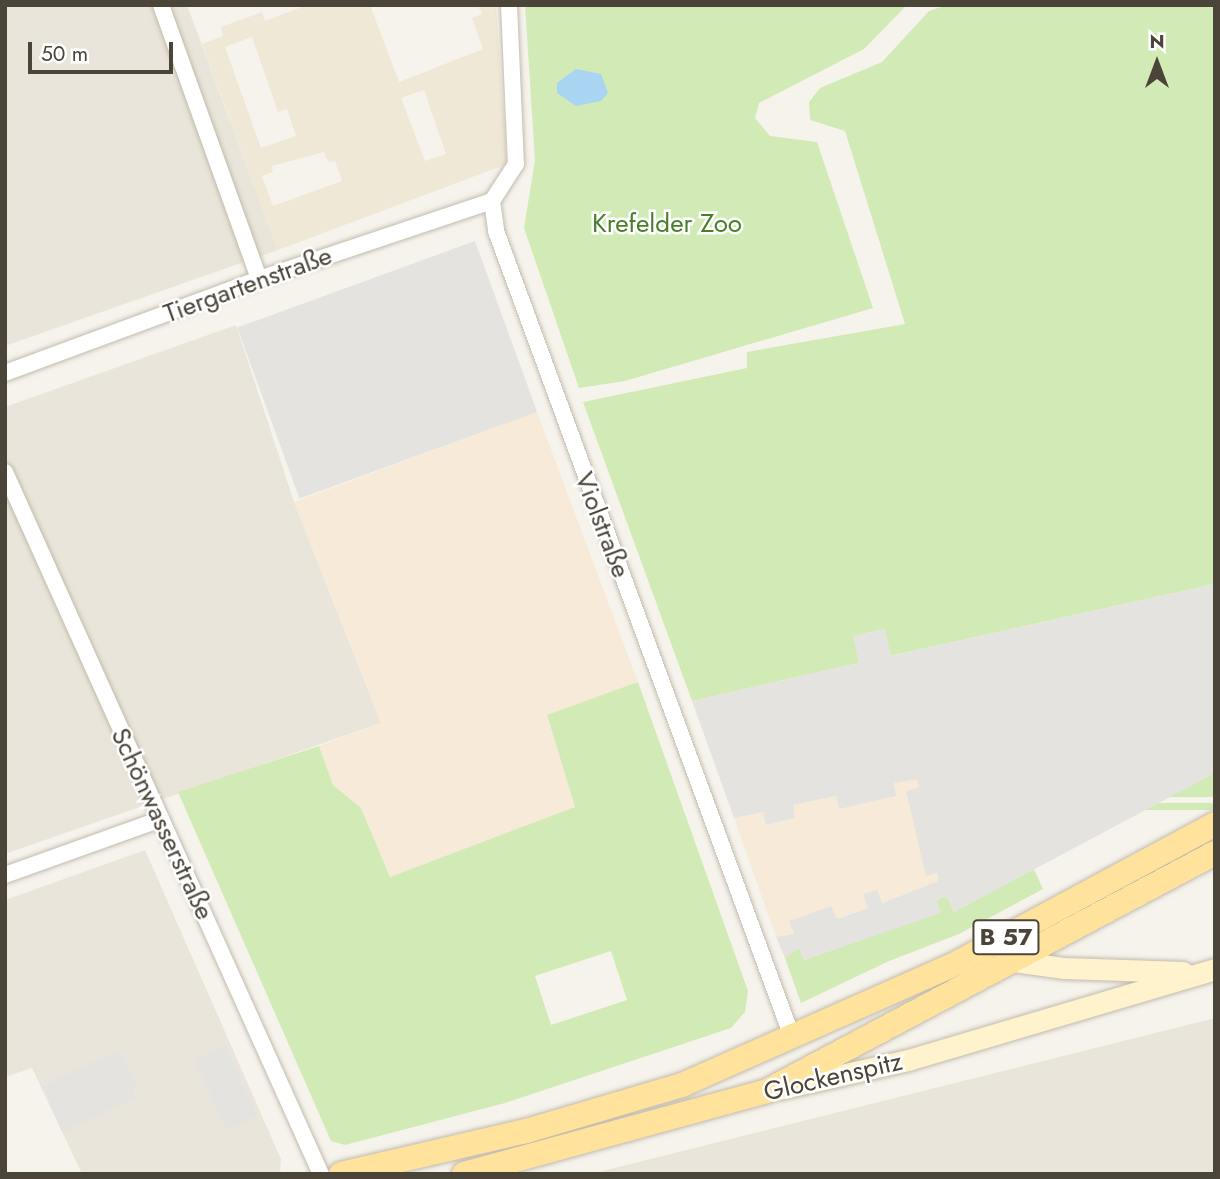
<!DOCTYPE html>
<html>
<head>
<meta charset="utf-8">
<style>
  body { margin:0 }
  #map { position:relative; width:1220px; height:1179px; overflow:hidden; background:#f6f3ec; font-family:Jost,sans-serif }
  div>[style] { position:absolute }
  .residential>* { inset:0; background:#eae5da }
  .commercial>* { inset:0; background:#f7ead8 }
  .education>* { inset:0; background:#efe8d6 }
  .green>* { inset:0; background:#d2eab5; transform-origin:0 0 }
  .parking>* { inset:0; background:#e5e3e0; transform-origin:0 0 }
  .water>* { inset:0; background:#a9d4f2 }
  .roads { filter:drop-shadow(0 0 2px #c2bbae) drop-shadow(0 0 2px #c2bbae) }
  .street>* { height:16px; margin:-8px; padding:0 8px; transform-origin:8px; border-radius:8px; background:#fff }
  .secondary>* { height:21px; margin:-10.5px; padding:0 10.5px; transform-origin:10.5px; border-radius:10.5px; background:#fff3cd }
  .primary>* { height:24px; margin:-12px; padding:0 12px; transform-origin:12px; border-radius:12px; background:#ffe39c }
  span { translate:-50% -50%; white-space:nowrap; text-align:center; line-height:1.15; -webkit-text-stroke:5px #fff; paint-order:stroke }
  .shield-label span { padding:2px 5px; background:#fff; border:2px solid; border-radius:5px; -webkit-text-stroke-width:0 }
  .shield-label { font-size:24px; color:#4b4439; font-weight:700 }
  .park-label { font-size:26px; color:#4a7f2a }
  .street-label { font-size:26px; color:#4b4439 }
  .frame { position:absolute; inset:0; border:7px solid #4b4439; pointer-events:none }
  .north { position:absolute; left:1122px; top:28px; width:70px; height:70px; -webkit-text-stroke:5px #fff; paint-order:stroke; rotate:0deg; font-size:19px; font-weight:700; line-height:28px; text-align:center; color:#4b4439 }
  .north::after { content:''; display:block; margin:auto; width:24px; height:32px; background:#4b4439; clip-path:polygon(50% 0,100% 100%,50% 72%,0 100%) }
  .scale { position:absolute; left:28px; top:42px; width:145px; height:32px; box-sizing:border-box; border:4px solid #4b4439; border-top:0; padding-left:9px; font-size:21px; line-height:24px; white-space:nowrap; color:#4b4439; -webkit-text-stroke:5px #fff; paint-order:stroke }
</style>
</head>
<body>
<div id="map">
  <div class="residential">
    <i style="clip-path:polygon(5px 5px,187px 5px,278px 250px,5px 346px)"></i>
    <i style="clip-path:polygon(236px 325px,294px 502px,381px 723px,5px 854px,5px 407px)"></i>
    <i style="clip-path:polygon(145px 850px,281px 1159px,280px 1174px,82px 1174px,32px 1068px,5px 1077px,5px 900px)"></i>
    <i style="clip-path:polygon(1215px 1018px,1215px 1174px,592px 1174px,606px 1170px)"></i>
  </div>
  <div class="commercial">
    <i style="clip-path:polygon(537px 412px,638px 682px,547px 716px,575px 807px,390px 877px,361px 808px,333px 785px,319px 746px,381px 723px,294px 502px)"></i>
    <i style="clip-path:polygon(917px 778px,919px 787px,907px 791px,927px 875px,938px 873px,938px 881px,881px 903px,863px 894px,868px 908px,836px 919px,831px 907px,790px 921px,794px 934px,776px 937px,734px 818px,763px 812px,767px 825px,795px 818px,792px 805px,836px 796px,839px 808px,896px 796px,894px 783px)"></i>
  </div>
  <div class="education">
    <i style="clip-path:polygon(evenodd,307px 5px,370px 5px,399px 82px,483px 49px,472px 18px,482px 14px,478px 5px,496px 5px,507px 164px,278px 250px,202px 44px,223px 36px,221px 27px,262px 12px,265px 21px,307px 5px,252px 37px,278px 112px,287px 109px,296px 136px,261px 148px,225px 47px,252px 37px,307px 5px,424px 90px,446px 154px,425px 161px,401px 98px,424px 90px,307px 5px,324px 152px,328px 162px,335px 161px,342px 181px,273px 206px,262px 176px,273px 172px,272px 166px,324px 152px)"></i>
  </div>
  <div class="green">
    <i style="clip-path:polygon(525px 5px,907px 5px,864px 49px,759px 103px,755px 118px,770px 136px,817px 142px,873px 308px,625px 381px,579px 388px,524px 228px,535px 160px)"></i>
    <i style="clip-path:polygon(947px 5px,1215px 5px,1215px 584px,890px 656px,884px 629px,854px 636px,859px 663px,692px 701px,583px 402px,747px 368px,747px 352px,905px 324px,845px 131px,810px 120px,809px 102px,820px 88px,882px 62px,929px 11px)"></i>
    <i style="clip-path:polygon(evenodd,638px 682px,748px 991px,745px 1012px,731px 1028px,505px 1103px,345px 1145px,331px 1141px,178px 792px,319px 746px,333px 785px,361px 808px,390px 877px,575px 807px,547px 715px,638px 682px,611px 951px,627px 1000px,551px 1025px,535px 976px,611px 951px)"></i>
    <i style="left:1215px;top:773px;width:24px;height:187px;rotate:90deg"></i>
    <i style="left:1215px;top:803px;width:7px;height:179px;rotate:90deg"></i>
    <i style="clip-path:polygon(1034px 869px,1043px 889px,959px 934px,889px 961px,801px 1003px,785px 958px,789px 953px,800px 948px,804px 960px,940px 912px,936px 900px,947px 896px,954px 912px)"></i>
  </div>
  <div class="parking">
    <i style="left:475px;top:241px;width:182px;height:253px;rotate:70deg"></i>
    <i style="clip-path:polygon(1215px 584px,1215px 773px,954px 912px,947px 896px,936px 900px,941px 913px,804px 960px,799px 948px,785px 958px,776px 937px,794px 934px,789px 921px,831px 906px,837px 919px,868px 908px,863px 894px,877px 890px,882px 903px,938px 881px,938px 873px,926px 876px,906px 791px,919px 787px,917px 779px,894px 783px,896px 796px,839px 809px,836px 796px,793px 805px,795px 818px,766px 825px,763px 812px,734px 818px,692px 701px,859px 663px,853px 636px,885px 629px,891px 656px)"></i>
    <i style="left:226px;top:1046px;width:77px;height:34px;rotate:66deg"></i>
    <i style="clip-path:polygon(120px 1050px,137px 1086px,132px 1088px,136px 1098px,62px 1132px,42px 1086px)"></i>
  </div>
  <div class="water">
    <i style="clip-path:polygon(576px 69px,601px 74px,608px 93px,601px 101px,576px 106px,557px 93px,557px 83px)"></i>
  </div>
  <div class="roads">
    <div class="street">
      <i style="left:161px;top:5px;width:291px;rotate:70.3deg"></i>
      <i style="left:509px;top:5px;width:159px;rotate:87.5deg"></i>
      <i style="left:516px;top:164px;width:44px;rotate:123deg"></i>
      <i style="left:492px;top:201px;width:30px;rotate:82deg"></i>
      <i style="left:496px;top:231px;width:859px;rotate:69.83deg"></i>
      <i style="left:5px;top:373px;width:271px;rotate:-20.3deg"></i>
      <i style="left:259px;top:279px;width:246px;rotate:-18.5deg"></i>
      <i style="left:5px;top:472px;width:770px;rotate:65.77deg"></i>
      <i style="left:5px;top:875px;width:166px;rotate:-19.7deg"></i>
    </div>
    <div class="secondary">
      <i style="left:1006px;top:960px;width:59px;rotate:7.9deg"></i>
      <i style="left:1064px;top:968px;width:119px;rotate:1.9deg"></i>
      <i style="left:779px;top:1089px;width:132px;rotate:-12.7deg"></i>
      <i style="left:908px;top:1060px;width:320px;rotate:-16.5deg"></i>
    </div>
    <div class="primary">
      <i style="left:341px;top:1174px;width:190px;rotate:-13.1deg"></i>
      <i style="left:526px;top:1131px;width:163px;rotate:-16.4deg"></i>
      <i style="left:682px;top:1085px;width:303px;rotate:-23.9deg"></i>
      <i style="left:959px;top:962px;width:291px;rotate:-28.3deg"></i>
      <i style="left:464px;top:1174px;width:314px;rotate:-15.3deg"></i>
      <i style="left:767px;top:1091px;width:507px;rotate:-27.98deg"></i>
    </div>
  </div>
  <div class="shield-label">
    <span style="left:1006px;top:937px">B 57</span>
  </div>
  <div class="park-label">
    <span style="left:667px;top:224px">Krefelder Zoo</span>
  </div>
  <div class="street-label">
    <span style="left:248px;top:285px;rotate:-20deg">Tiergartenstraße</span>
    <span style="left:602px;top:525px;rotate:69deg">Violstraße</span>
    <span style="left:162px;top:824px;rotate:65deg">Schönwasserstraße</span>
    <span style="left:833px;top:1077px;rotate:-13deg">Glockenspitz</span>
  </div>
  <div class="frame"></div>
  <div class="north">N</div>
  <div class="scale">50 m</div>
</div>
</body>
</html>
